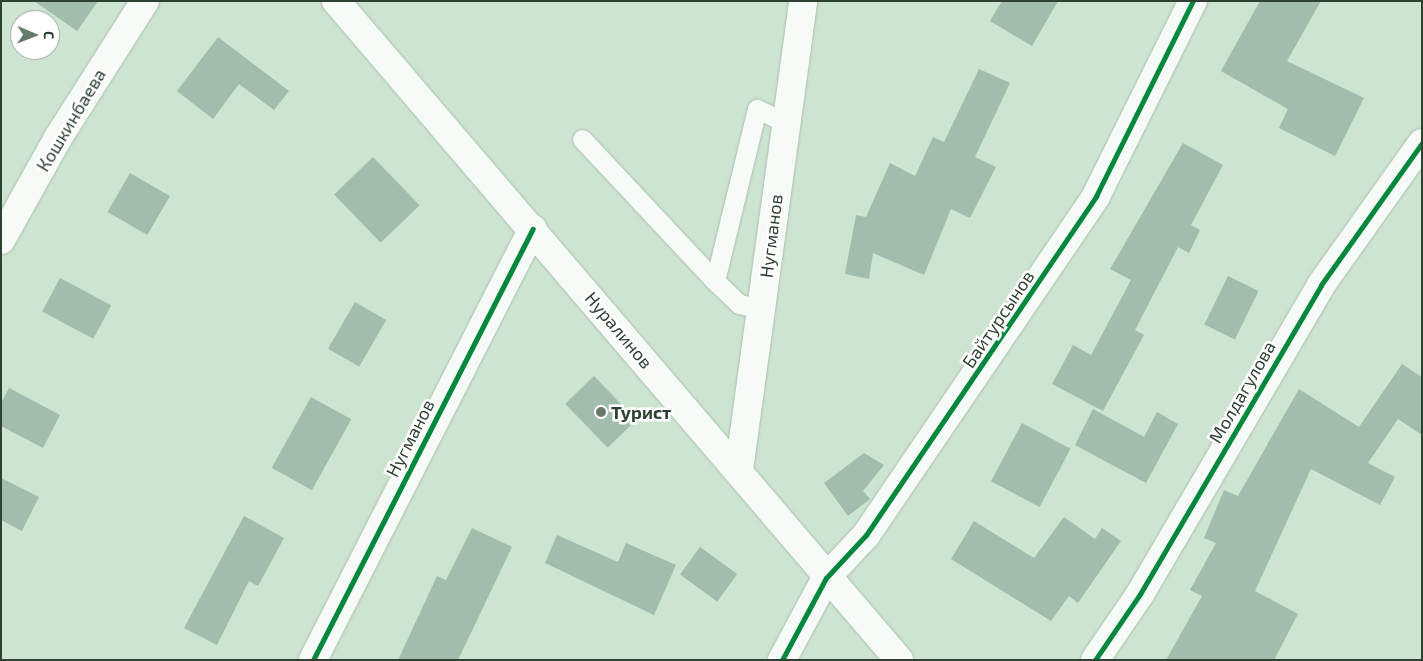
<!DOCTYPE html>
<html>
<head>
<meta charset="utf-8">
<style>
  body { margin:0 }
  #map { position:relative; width:1423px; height:661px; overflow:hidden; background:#cce4d0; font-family:"Exo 2",sans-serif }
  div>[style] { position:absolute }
  .building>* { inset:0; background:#a2bcae; transform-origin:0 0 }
  .roads { filter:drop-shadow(0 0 1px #adc0b1) drop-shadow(0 0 1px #adc0b1) }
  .lane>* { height:19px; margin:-9.5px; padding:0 9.5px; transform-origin:9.5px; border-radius:9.5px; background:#f7fbf8 }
  .street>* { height:28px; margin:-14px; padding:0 14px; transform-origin:14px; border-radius:14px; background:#f7fbf8 }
  .secondary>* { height:28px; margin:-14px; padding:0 14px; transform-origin:14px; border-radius:14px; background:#f7fbf8 }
  .cycleway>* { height:5px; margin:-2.5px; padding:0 2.5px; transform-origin:2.5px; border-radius:2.5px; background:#00873e }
  .dots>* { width:14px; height:14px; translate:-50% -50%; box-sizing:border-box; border:2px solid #fff; border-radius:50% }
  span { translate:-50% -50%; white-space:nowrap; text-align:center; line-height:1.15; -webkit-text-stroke:5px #fff; paint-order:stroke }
  .street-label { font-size:18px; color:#2e4132 }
  .poi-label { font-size:18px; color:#2e4132; font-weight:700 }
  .left { translate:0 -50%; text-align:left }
  .frame { position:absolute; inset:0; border:2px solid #2e4132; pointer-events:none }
  .north { position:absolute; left:10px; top:10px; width:50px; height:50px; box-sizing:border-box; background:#fff; border:1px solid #abb3ad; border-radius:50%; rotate:91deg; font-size:14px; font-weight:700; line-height:20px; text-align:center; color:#2e4132 }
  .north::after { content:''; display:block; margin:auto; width:18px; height:22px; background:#657a69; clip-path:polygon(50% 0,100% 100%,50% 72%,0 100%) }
</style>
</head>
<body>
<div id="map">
  <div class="building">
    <i style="clip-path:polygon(34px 1px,98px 1px,77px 31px)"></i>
    <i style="clip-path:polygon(1002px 1px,1058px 1px,1032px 46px,990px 21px)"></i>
    <i style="clip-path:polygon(1260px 1px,1321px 1px,1287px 61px,1364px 98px,1335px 156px,1279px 128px,1288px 109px,1221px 71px)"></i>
    <i style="clip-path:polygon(218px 37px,289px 91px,274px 110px,239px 84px,213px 119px,177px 91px)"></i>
    <i style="clip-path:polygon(979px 69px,1010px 83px,975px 157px,996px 167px,970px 218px,951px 209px,924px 275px,873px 253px,869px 279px,845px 274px,856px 215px,866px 217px,890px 163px,915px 176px,933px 137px,944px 142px)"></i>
    <i style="clip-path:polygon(1183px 143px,1223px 165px,1191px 225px,1200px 230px,1189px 253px,1178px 247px,1135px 330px,1144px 335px,1103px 411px,1052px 384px,1073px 345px,1091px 355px,1131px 280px,1110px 269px)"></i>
    <i style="left:373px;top:157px;width:67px;height:54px;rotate:46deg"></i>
    <i style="left:130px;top:173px;width:46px;height:45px;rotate:30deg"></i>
    <i style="left:1228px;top:276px;width:34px;height:54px;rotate:26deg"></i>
    <i style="left:60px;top:278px;width:58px;height:38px;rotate:28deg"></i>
    <i style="left:355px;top:302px;width:36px;height:54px;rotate:30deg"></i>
    <i style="clip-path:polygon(1402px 364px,1422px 377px,1422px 435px,1398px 419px,1368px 463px,1395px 477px,1380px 505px,1311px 469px,1255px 591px,1298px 614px,1274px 660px,1166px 660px,1202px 596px,1190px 590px,1216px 543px,1204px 538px,1224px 490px,1238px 496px,1299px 389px,1359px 427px)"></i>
    <i style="left:594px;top:376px;width:61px;height:40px;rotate:46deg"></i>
    <i style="clip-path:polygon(9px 388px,60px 415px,43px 448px,1px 426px,1px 403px)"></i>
    <i style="left:311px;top:397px;width:46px;height:81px;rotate:29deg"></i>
    <i style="clip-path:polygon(1093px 409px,1144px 437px,1157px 412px,1178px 424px,1146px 483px,1075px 445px)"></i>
    <i style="left:1022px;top:423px;width:55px;height:66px;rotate:28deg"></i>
    <i style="clip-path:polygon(864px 453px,884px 465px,863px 491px,870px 499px,848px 516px,824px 483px)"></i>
    <i style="clip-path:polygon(1px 478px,39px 497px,22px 531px,1px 520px)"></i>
    <i style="clip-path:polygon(244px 516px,284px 538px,258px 586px,249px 581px,217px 645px,184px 628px)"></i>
    <i style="clip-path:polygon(1064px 517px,1095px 539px,1102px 528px,1121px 541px,1078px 603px,1069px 596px,1051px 621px,951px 559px,974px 521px,1034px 558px)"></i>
    <i style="clip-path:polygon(472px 528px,512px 547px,458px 660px,398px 660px,437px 576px,446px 580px)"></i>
    <i style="clip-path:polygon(557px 535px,618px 562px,626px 543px,676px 565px,654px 615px,545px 563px)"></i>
    <i style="left:700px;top:547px;width:46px;height:34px;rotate:36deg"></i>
  </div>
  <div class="roads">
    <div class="lane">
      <i style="left:582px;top:139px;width:195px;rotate:46.9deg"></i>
      <i style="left:761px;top:309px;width:23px;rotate:-167deg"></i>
      <i style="left:739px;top:304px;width:33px;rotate:-136deg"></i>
      <i style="left:715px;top:281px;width:177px;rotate:-76.3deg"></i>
      <i style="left:757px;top:109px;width:31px;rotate:25deg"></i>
    </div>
    <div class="street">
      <i style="left:313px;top:660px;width:484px;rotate:-63deg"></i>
      <i style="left:782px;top:660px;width:93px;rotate:-61.8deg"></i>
      <i style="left:826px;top:578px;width:59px;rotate:-47.1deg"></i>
      <i style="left:866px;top:535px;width:410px;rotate:-55.8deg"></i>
      <i style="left:1096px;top:196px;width:218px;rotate:-63.6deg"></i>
      <i style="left:1095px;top:660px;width:80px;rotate:-55.7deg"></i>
      <i style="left:1140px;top:594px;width:358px;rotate:-59.6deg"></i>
      <i style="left:1321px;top:285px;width:174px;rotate:-54.6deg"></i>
    </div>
    <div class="secondary">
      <i style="left:336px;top:1px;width:867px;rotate:49.49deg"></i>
      <i style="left:1px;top:240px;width:117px;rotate:-60.8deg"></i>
      <i style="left:58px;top:138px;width:162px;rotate:-57.6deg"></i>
      <i style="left:739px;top:470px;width:473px;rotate:-82.2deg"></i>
    </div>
  </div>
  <div class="cycleway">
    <i style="left:313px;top:660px;width:484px;rotate:-63deg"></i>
    <i style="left:782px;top:660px;width:93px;rotate:-61.8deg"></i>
    <i style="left:826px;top:578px;width:59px;rotate:-47.1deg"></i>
    <i style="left:866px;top:535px;width:410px;rotate:-55.8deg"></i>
    <i style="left:1096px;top:196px;width:218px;rotate:-63.6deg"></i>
    <i style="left:1095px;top:660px;width:80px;rotate:-55.7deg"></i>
    <i style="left:1140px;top:594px;width:358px;rotate:-59.6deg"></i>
    <i style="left:1321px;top:285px;width:174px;rotate:-54.6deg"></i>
  </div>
  <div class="dots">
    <i style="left:601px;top:412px;background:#657a69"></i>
  </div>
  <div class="street-label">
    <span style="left:71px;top:120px;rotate:-59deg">Кошкинбаева</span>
    <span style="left:771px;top:236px;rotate:-83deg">Нугманов</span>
    <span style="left:998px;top:319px;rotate:-56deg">Байтурсынов</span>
    <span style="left:619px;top:330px;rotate:50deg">Нуралинов</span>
    <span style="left:1242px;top:392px;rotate:-60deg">Молдагулова</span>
    <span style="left:410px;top:438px;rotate:-63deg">Нугманов</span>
  </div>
  <div class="poi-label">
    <span class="left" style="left:611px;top:412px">Турист</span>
  </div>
  <div class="frame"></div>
  <div class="north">С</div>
</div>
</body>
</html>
